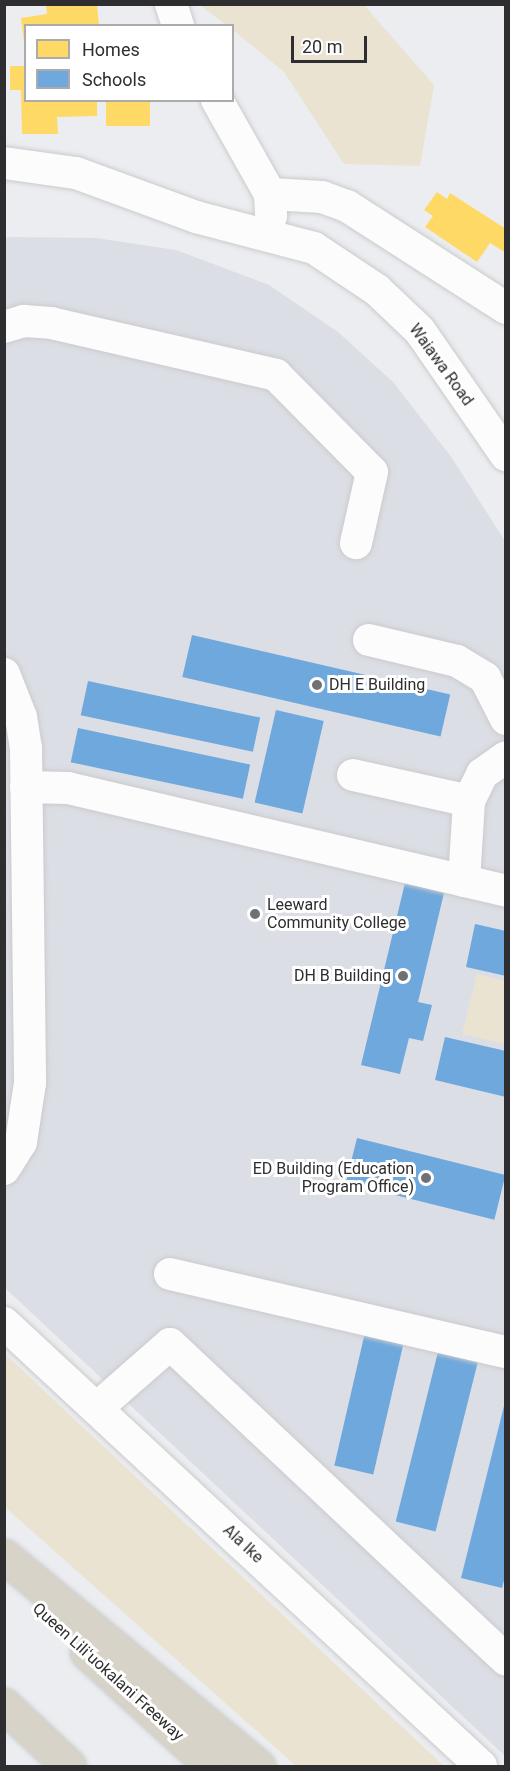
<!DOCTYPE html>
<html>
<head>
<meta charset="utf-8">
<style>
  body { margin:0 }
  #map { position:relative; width:510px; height:1771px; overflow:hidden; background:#ecedf0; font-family:Roboto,sans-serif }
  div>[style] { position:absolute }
  .built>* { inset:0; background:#dcdee5 }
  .green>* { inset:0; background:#eae3d2 }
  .homes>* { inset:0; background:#ffd966; transform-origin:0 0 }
  .schools>* { inset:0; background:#6fa8dc; transform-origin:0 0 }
  .roads { filter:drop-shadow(0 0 2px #cacbcc) drop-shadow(0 0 2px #cacbcc) }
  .minor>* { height:32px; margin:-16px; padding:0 16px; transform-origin:16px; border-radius:16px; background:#fcfcfd }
  .highway>* { height:33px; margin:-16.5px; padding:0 16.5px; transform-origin:16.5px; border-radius:16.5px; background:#d7d3c8 }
  .dots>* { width:16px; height:16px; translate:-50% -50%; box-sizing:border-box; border:3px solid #fff; border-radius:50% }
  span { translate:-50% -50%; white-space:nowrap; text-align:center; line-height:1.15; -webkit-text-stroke:6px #fff; paint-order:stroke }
  .street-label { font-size:16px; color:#2e2e30 }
  .poi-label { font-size:16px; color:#2e2e30 }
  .left { translate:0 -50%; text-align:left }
  .right { translate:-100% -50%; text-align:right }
  .frame { position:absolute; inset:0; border:6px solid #2e2e30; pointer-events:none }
  .legend { position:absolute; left:24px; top:24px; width:210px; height:78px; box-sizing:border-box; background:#fff; border:2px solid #ababac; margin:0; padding:8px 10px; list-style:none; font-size:18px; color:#2e2e30 }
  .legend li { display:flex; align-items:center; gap:12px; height:30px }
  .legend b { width:30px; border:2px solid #ababac }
  .scale { position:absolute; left:291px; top:36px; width:76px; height:27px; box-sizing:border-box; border:3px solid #2e2e30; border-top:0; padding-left:8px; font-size:18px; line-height:21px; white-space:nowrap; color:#2e2e30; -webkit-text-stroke:4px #fff; paint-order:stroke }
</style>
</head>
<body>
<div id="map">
  <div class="built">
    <i style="clip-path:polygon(11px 237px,96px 238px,176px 250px,269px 285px,338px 332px,393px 382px,452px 458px,505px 541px,505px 1756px,5px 1288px,4px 239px)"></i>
  </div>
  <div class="green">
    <i style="clip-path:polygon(200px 5px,364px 5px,434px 85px,420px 166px,344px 164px,284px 72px,233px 30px,232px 26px,226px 25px)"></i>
    <i style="clip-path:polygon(477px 974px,505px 981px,505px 1044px,462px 1034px)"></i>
    <i style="clip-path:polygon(4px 1354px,5px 1354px,444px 1766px,296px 1766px,5px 1507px)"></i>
  </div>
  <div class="homes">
    <i style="clip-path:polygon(46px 4px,97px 4px,99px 26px,26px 26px,24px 42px,21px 18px,47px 14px)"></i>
    <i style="clip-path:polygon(10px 66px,26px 66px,26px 100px,97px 100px,97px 116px,57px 117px,58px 134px,22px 134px,21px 90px,10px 90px)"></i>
    <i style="left:106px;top:100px;width:44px;height:26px"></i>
    <i style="clip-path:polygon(437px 192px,447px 199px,450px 193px,506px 229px,506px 253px,490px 243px,477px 262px,425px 227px,433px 216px,424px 210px)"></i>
  </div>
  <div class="schools">
    <i style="left:192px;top:635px;width:265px;height:43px;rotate:13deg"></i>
    <i style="left:88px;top:681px;width:176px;height:35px;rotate:12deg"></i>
    <i style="left:276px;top:710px;width:49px;height:95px;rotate:13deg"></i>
    <i style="left:78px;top:728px;width:176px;height:35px;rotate:12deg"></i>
    <i style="clip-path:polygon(405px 883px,444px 893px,418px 1002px,432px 1005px,423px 1041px,409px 1038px,400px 1074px,361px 1065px)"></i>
    <i style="clip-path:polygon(475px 924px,506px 931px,506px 976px,466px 967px)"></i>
    <i style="clip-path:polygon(445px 1037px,506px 1051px,506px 1097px,435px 1080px)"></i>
    <i style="left:357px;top:1138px;width:153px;height:46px;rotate:14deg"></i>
    <i style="left:366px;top:1328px;width:40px;height:141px;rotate:13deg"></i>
    <i style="left:440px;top:1344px;width:41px;height:183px;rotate:14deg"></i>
    <i style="clip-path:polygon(506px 1398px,506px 1573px,502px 1588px,461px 1578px)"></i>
  </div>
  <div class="roads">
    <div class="minor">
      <i style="left:171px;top:4px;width:23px;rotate:72deg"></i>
      <i style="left:217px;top:100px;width:108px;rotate:60.6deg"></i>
      <i style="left:270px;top:194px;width:22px;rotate:87deg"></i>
      <i style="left:4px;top:163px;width:73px;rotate:7.9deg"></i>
      <i style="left:76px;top:173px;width:128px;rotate:20.1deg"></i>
      <i style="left:196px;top:217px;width:122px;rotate:14.7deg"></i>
      <i style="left:314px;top:248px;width:76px;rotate:33.7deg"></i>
      <i style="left:377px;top:290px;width:59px;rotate:43.6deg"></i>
      <i style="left:420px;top:331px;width:151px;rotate:55.3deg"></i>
      <i style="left:270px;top:194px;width:52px;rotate:3.3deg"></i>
      <i style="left:322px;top:197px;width:27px;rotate:20deg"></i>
      <i style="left:347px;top:206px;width:189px;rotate:32.7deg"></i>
      <i style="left:4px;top:327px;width:21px;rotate:-17deg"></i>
      <i style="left:24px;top:321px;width:27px;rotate:4deg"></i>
      <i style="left:51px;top:323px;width:231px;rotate:13deg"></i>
      <i style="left:276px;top:375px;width:136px;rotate:45.3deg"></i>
      <i style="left:372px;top:472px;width:73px;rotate:102.7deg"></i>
      <i style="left:369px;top:640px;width:90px;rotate:13.4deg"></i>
      <i style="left:457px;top:661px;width:33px;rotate:31deg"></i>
      <i style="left:485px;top:678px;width:46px;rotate:62.9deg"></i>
      <i style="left:4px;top:674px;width:46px;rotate:68.4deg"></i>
      <i style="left:21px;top:717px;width:31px;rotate:81deg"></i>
      <i style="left:26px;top:748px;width:335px;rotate:89.3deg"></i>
      <i style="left:30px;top:1083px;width:60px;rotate:98.7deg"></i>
      <i style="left:21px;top:1142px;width:32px;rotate:122deg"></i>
      <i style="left:353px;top:775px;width:119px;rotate:12.6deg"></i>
      <i style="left:26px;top:787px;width:42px;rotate:1.4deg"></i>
      <i style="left:68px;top:788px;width:450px;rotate:13.2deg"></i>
      <i style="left:464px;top:881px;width:80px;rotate:-86.4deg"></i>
      <i style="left:469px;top:801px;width:30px;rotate:-64deg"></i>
      <i style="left:482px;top:774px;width:29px;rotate:-35deg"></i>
      <i style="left:170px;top:1274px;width:345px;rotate:13.1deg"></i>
      <i style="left:4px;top:1323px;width:651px;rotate:42.88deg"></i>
      <i style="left:97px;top:1408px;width:97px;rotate:-41.2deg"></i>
      <i style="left:170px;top:1344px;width:461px;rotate:43.2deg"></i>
    </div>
    <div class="highway">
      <i style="left:4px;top:1556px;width:330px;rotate:39.6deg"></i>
      <i style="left:87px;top:1652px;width:169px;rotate:42.4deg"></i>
      <i style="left:4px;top:1705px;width:89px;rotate:43.2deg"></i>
    </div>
  </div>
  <div class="dots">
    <i style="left:317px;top:685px;background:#707173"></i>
    <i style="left:255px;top:914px;background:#707173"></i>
    <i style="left:403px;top:976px;background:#707173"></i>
    <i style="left:426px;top:1178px;background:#707173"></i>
  </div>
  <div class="street-label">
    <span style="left:441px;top:365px;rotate:54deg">Waiawa Road</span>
    <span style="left:243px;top:1544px;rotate:43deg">Ala Ike</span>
    <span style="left:108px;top:1672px;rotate:42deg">Queen Liliʻuokalani Freeway</span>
  </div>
  <div class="poi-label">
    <span class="left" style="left:329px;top:685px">DH E Building</span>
    <span class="left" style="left:267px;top:914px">Leeward<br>Community College</span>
    <span class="right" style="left:391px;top:976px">DH B Building</span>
    <span class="right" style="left:414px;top:1178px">ED Building (Education<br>Program Office)</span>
  </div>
  <div class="frame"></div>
  <ul class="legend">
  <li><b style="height:16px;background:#ffd966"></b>Homes</li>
  <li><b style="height:16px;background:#6fa8dc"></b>Schools</li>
  </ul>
  <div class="scale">20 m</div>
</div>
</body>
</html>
